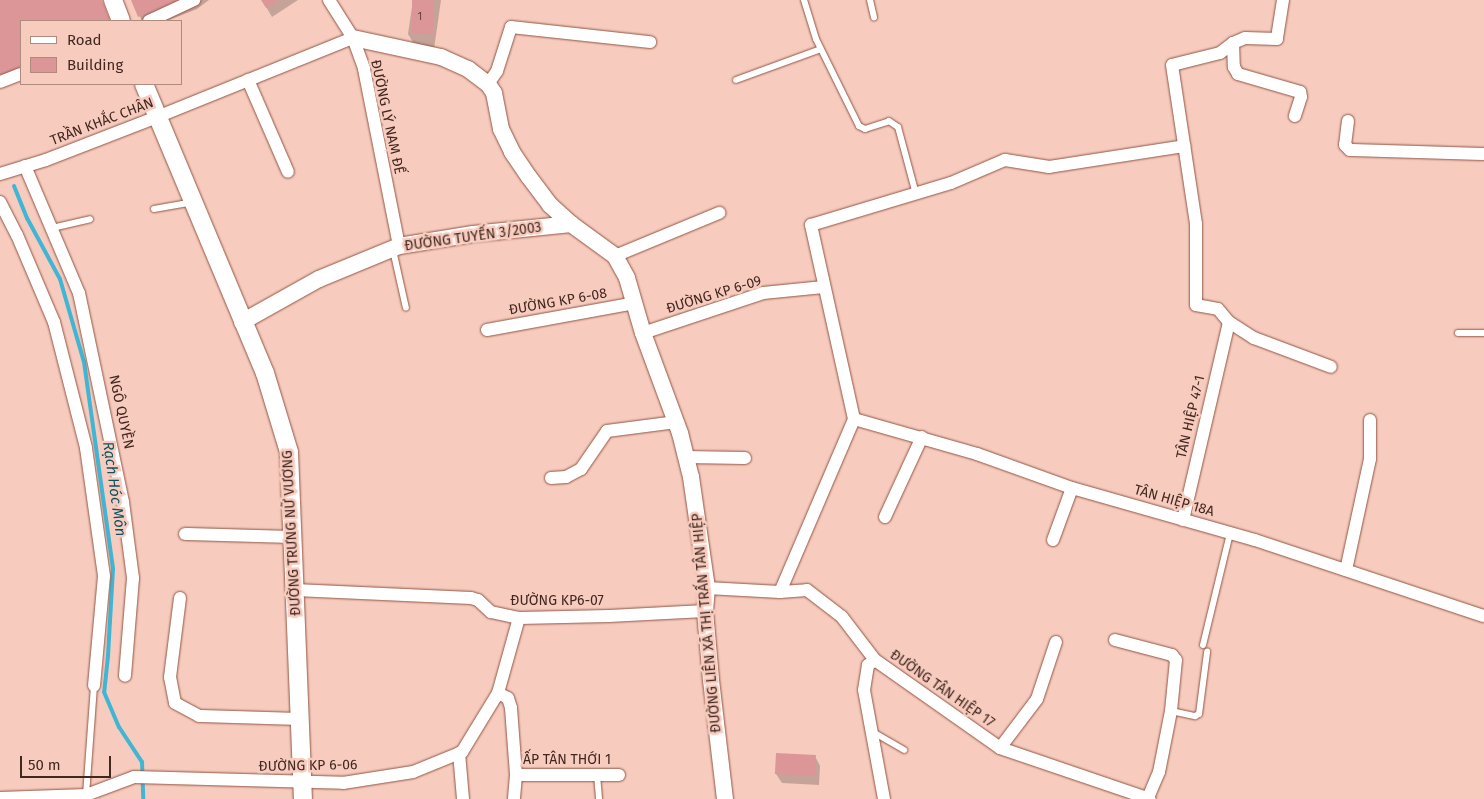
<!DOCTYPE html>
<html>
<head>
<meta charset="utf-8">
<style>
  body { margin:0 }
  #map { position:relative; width:1484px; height:799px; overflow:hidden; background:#f7ccbf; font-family:"Fira Sans",sans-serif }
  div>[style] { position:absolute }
  .shadow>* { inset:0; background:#0003 }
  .stream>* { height:4px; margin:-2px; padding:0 2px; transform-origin:2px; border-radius:2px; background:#40b6d4 }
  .building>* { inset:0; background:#dd9698; transform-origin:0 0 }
  .roads { filter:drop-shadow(0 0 1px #925543) drop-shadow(0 0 1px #925543) }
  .service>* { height:6px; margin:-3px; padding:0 3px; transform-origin:3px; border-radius:3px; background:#fff }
  .minor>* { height:12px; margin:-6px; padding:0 6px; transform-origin:6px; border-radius:6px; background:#fff }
  .tertiary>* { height:16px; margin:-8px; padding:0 8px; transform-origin:8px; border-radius:8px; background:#fff }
  .secondary>* { height:18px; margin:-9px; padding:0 9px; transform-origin:9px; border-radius:9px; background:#fff }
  span { translate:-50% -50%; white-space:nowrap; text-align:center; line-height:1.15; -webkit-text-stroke:5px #f7ccbf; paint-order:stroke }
  .number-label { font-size:11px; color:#69433d }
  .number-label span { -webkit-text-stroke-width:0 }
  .street-label { font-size:14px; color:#42271f }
  .water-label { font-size:15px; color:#0c5160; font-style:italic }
  .legend { position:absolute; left:20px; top:20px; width:162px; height:65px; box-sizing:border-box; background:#f7ccbf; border:1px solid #af8a7f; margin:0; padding:6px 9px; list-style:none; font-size:15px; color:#42271f }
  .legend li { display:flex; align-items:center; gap:10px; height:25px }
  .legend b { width:25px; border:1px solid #af8a7f }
  .scale { position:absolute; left:20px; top:756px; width:91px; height:22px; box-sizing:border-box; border:2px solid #42271f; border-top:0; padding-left:6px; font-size:15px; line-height:18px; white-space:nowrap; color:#42271f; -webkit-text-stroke:4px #f7ccbf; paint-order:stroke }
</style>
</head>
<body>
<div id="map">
  <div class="shadow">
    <i style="clip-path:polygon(0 0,101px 0,109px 21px,21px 21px,21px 70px,0 79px)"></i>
    <i style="clip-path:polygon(132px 0,209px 0,197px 9px,166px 21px,142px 21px)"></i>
    <i style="clip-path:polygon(262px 0,298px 0,272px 17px)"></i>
    <i style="clip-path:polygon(413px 0,441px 0,434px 49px,415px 46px,408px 34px)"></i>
    <i style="clip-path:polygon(778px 754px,815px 756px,820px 766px,819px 785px,782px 783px,776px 774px)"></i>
  </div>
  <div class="stream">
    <i style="left:14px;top:186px;width:35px;rotate:68deg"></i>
    <i style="left:27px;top:218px;width:69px;rotate:61.6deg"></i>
    <i style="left:60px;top:279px;width:86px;rotate:73.9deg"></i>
    <i style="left:84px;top:362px;width:209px;rotate:82deg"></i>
    <i style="left:113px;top:569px;width:87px;rotate:93.3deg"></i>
    <i style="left:108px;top:656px;width:36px;rotate:96deg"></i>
    <i style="left:104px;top:692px;width:38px;rotate:67deg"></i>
    <i style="left:119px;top:727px;width:42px;rotate:56.7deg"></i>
    <i style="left:142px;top:762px;width:37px;rotate:88deg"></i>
  </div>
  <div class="building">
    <i style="clip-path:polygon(0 0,102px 0,110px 21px,21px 21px,21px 67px,0 76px)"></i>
    <i style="clip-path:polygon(131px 0,181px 0,138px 17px)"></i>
    <i style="clip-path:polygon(261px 0,279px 0,266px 8px)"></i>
    <i style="left:412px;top:0;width:21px;height:34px"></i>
    <i style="left:776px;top:753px;width:40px;height:21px;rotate:3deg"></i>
  </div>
  <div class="roads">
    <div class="service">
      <i style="left:804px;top:0;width:41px;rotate:72.9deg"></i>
      <i style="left:816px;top:39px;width:97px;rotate:63.7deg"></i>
      <i style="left:859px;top:126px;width:7px;rotate:27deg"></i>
      <i style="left:865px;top:129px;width:25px;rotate:-18deg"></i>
      <i style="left:889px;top:121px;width:11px;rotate:34deg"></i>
      <i style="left:898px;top:127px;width:69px;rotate:75deg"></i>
      <i style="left:870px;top:0;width:18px;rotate:77deg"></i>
      <i style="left:736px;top:80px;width:90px;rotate:-20deg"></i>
      <i style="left:154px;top:209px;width:39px;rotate:-10deg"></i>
      <i style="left:52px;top:228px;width:39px;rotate:-13deg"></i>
      <i style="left:393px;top:250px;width:59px;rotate:77.4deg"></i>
      <i style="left:1458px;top:333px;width:26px"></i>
      <i style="left:1203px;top:645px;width:115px;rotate:-76.4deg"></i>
      <i style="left:1171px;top:711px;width:25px;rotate:12deg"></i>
      <i style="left:1195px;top:716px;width:4px;rotate:-27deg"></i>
      <i style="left:1199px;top:714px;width:63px;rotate:-82.6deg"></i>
      <i style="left:873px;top:732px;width:36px;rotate:30deg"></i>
      <i style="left:597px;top:775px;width:24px;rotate:85deg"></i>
      <i style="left:86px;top:795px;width:109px;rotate:-85.8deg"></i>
    </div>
    <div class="minor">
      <i style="left:329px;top:0;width:45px;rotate:57.7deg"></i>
      <i style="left:353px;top:38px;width:33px;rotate:70deg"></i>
      <i style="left:364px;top:69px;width:180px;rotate:78.8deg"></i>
      <i style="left:1283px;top:0;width:39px;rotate:99deg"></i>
      <i style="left:1277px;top:39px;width:32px;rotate:-178deg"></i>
      <i style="left:1245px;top:38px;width:13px;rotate:157deg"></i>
      <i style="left:1233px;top:43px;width:16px;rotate:142deg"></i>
      <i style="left:1220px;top:53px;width:49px;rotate:166deg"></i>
      <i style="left:1172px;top:65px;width:161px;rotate:81.4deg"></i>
      <i style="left:1196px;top:224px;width:81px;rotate:90deg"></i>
      <i style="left:1196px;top:305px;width:22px;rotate:10deg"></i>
      <i style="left:1218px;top:309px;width:17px;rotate:50deg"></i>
      <i style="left:1229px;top:322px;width:30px;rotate:33deg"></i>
      <i style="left:1254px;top:338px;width:82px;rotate:20.6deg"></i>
      <i style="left:149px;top:21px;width:50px;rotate:-25deg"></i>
      <i style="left:1233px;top:43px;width:24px;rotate:88deg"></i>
      <i style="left:1234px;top:67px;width:8px;rotate:60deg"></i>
      <i style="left:1238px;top:74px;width:65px;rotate:16.2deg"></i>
      <i style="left:1300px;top:92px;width:5px;rotate:79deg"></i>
      <i style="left:1301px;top:97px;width:20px;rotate:108deg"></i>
      <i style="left:248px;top:80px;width:100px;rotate:66.5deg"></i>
      <i style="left:0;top:82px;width:22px;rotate:-21deg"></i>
      <i style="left:488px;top:84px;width:16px;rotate:-55deg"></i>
      <i style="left:497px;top:71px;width:46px;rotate:-72.3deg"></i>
      <i style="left:511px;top:27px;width:140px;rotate:6.2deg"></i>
      <i style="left:1348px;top:121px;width:24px;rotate:97deg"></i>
      <i style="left:1345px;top:145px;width:7px;rotate:45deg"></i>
      <i style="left:1350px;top:150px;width:134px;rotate:1.7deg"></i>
      <i style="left:25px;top:166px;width:138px;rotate:67deg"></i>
      <i style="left:79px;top:293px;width:214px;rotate:78.1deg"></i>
      <i style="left:123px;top:502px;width:77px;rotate:82.5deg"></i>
      <i style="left:133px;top:578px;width:98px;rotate:94.7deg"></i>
      <i style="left:0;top:174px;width:48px;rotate:-16.9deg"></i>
      <i style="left:46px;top:160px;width:119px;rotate:-21.2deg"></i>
      <i style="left:157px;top:117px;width:211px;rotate:-22deg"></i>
      <i style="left:0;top:202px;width:37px;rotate:63deg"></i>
      <i style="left:17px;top:235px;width:95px;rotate:67deg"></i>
      <i style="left:54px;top:322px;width:130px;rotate:75.7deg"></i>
      <i style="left:86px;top:448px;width:129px;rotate:82deg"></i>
      <i style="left:104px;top:576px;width:110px;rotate:95.2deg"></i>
      <i style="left:615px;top:256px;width:113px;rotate:-22.5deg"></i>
      <i style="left:487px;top:330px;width:150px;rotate:-10.3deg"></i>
      <i style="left:643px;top:333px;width:126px;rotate:-18.4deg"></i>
      <i style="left:763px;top:293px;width:61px;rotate:-5.6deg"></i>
      <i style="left:854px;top:419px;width:128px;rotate:15.9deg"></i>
      <i style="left:977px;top:454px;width:101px;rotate:19.7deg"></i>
      <i style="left:1072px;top:488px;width:190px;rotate:15.9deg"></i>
      <i style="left:1255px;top:540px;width:241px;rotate:18.4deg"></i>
      <i style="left:685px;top:457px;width:60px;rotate:1deg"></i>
      <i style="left:551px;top:478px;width:15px;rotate:-4deg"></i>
      <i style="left:566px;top:477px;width:17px;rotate:-28deg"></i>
      <i style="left:581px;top:469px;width:46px;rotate:-55.6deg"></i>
      <i style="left:607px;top:431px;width:70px;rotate:-7.4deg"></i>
      <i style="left:885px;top:517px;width:88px;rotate:-65.2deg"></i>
      <i style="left:1183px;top:520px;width:203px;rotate:-76.9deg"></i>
      <i style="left:185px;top:534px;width:109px;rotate:1.6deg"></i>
      <i style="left:1053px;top:540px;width:55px;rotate:-69.9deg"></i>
      <i style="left:1346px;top:570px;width:114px;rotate:-77.8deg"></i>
      <i style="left:1370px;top:459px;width:39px;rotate:-90deg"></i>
      <i style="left:707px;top:588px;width:73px;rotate:3.1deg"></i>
      <i style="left:780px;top:592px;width:27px;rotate:-4deg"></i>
      <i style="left:807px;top:590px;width:44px;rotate:37.6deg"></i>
      <i style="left:842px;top:617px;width:54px;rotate:52.5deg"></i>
      <i style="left:875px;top:660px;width:153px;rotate:35.1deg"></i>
      <i style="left:1000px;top:748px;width:158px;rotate:18.8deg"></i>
      <i style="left:295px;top:590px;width:176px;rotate:2.6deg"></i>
      <i style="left:471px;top:598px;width:7px;rotate:16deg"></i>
      <i style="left:478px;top:600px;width:18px;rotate:43deg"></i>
      <i style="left:491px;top:612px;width:29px;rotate:12deg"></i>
      <i style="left:519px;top:618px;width:90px;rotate:-1.3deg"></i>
      <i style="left:609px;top:616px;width:96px;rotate:-3deg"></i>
      <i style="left:780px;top:592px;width:188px;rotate:-66.8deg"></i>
      <i style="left:854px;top:419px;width:199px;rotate:-102.5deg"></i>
      <i style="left:811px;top:225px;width:146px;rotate:-16.7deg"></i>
      <i style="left:951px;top:183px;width:59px;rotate:-23.1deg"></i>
      <i style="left:1005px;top:160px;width:45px;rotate:9deg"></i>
      <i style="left:1049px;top:167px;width:137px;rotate:-8.8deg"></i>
      <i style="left:180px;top:598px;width:80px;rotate:97.2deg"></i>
      <i style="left:170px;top:677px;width:26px;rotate:79deg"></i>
      <i style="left:175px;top:703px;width:27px;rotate:28deg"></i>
      <i style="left:199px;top:716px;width:102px;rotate:1.7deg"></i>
      <i style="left:1115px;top:640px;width:59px;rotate:14.7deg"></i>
      <i style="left:1172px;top:655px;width:6px;rotate:51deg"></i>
      <i style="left:1176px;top:660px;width:51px;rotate:95.6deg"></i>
      <i style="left:1171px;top:711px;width:62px;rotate:101.1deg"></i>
      <i style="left:1159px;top:772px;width:28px;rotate:113deg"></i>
      <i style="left:875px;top:660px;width:9px;rotate:144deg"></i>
      <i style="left:868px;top:665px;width:25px;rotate:99deg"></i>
      <i style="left:864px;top:690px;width:111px;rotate:79.6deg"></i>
      <i style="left:498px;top:693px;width:11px;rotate:27deg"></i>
      <i style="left:508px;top:698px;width:10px;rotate:73deg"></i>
      <i style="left:511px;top:708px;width:67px;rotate:85.7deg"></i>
      <i style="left:516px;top:775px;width:24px;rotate:95deg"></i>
      <i style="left:1000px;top:748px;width:61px;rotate:-52.9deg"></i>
      <i style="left:1037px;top:699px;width:60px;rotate:-71.6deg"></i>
      <i style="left:459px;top:753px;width:46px;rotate:85deg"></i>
      <i style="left:516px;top:775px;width:103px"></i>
      <i style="left:0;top:798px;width:86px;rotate:-2deg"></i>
      <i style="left:86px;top:795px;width:51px;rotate:-20.6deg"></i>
      <i style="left:134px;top:777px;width:209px;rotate:1.6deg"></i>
      <i style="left:343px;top:783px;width:71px;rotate:-8.9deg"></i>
      <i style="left:413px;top:772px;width:53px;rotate:-22.2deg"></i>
      <i style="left:462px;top:752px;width:69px;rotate:-58.6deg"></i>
      <i style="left:498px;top:693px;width:78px;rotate:-74.4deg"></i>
    </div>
    <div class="tertiary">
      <i style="left:353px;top:38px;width:90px;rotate:12.2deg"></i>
      <i style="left:441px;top:57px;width:30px;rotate:24deg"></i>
      <i style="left:468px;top:69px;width:25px;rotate:37deg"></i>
      <i style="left:488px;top:84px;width:11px;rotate:56deg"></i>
      <i style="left:494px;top:93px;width:37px;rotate:79deg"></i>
      <i style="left:501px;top:129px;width:25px;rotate:64deg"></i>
      <i style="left:512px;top:152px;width:30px;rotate:56deg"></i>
      <i style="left:529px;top:177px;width:35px;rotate:53deg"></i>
      <i style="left:550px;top:205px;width:28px;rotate:42deg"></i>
      <i style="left:571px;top:224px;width:54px;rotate:36deg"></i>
      <i style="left:615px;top:256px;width:25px;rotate:61deg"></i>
      <i style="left:627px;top:278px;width:57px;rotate:73.8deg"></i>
      <i style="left:643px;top:333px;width:107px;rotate:69.7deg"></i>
      <i style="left:680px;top:433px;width:45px;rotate:76deg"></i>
      <i style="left:691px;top:477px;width:112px;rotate:81.8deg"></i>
      <i style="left:707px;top:588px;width:23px;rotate:95deg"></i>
      <i style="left:705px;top:611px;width:69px;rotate:85deg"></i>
      <i style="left:711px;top:680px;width:120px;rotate:83.3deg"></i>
      <i style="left:242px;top:322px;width:88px;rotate:-29.2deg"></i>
      <i style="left:319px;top:279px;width:87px;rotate:-22.4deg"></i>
      <i style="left:399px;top:246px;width:75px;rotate:-9.2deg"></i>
      <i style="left:473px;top:234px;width:99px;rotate:-5.8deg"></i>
    </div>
    <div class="secondary">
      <i style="left:113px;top:0;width:22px;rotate:69deg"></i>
      <i style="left:144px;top:84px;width:313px;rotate:67.3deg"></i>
      <i style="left:265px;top:373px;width:83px;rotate:73.1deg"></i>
      <i style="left:289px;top:452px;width:347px;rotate:87.7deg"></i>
    </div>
  </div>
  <div class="number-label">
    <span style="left:420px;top:17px">1</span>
  </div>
  <div class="street-label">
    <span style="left:387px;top:117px;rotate:78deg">ĐƯỜNG LÝ NAM ĐẾ</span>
    <span style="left:102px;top:122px;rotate:-21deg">TRẦN KHẮC CHÂN</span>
    <span style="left:473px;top:237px;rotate:-8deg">ĐƯỜNG TUYẾN 3/2003</span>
    <span style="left:714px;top:295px;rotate:-17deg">ĐƯỜNG KP 6-09</span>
    <span style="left:558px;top:302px;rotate:-10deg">ĐƯỜNG KP 6-08</span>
    <span style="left:121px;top:412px;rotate:78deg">NGÔ QUYỀN</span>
    <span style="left:1191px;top:417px;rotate:-77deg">TÂN HIỆP 47-1</span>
    <span style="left:1174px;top:501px;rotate:16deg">TÂN HIỆP 18A</span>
    <span style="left:292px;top:533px;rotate:-93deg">ĐƯỜNG TRƯNG NỮ VƯƠNG</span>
    <span style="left:557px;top:601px">ĐƯỜNG KP6-07</span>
    <span style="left:707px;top:623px;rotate:-95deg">ĐƯỜNG LIÊN XÃ THỊ TRẤN TÂN HIỆP</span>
    <span style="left:942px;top:689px;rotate:35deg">ĐƯỜNG TÂN HIỆP 17</span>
    <span style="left:567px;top:760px">ẤP TÂN THỚI 1</span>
    <span style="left:308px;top:766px;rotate:-1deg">ĐƯỜNG KP 6-06</span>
  </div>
  <div class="water-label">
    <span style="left:114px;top:489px;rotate:82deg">Rạch Hóc Môn</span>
  </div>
  <ul class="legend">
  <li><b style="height:6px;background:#fff"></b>Road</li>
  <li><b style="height:14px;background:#dd9698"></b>Building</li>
  </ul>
  <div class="scale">50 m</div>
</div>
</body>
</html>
